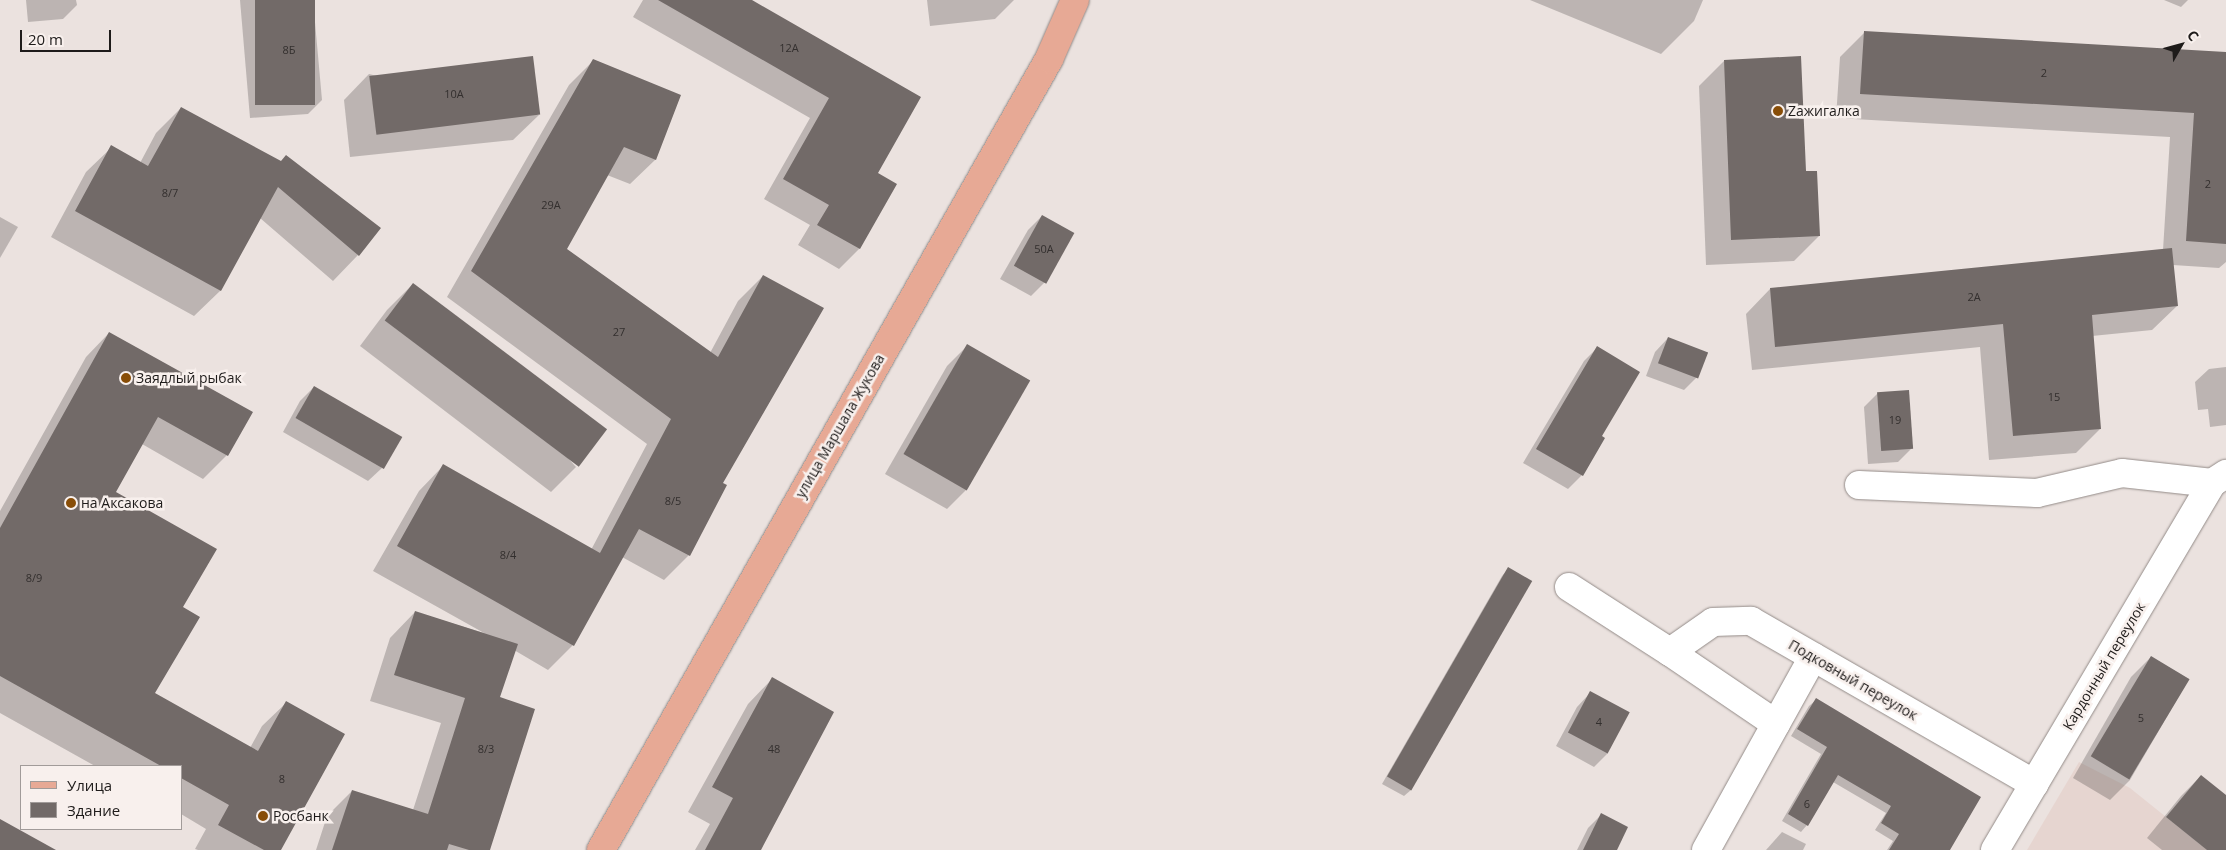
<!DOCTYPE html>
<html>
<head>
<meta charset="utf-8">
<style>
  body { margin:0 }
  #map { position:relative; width:2226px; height:850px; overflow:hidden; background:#ebe2df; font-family:"Open Sans",sans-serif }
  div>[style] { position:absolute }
  .built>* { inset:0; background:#e6d5d0 }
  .shadow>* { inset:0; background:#0003 }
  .building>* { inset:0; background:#726a68; transform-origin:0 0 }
  .roads { filter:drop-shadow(0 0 1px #938b88) drop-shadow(0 0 1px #938b88) }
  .minor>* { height:28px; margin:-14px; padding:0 14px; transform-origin:14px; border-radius:14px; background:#fff }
  .major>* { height:28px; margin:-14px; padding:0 14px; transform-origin:14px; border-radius:14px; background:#e7a995 }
  .dots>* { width:14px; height:14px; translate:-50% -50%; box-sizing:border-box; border:2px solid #f8f0ed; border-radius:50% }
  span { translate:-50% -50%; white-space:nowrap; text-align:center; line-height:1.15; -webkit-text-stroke:5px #f8f0ed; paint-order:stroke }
  .number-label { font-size:11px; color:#332f2e }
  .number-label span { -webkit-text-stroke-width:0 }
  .poi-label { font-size:14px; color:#1e1b1a }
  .left { translate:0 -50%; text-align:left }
  .street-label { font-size:14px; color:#1e1b1a }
  .legend { position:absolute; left:20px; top:765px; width:162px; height:65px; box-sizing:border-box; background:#f8f0ed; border:1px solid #a19b99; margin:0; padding:6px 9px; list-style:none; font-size:15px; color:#1e1b1a }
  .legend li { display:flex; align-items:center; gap:10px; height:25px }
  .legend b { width:25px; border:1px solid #a19b99 }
  .north { position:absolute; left:2156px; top:20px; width:50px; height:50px; -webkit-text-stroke:4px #f8f0ed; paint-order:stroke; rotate:52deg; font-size:14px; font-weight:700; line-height:20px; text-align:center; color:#1e1b1a }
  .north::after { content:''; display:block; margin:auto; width:18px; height:22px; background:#1e1b1a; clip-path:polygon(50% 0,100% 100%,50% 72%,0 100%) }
  .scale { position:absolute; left:20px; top:30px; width:91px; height:22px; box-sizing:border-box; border:2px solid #1e1b1a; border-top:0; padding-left:6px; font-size:15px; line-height:18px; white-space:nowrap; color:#1e1b1a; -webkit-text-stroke:4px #f8f0ed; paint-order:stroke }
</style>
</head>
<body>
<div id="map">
  <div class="built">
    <i style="clip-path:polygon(2079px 762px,2130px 788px,2207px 850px,2027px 850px)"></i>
  </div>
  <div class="shadow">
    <i style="clip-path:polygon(26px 0,76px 0,77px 5px,63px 19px,28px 22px)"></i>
    <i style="clip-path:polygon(240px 0,313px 0,322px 100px,308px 114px,250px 118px)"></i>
    <i style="clip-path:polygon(643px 0,750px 0,920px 97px,876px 174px,895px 185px,859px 249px,839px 269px,798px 245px,810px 225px,764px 199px,810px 118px,633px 17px)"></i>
    <i style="clip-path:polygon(927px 0,1014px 0,995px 19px,930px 26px)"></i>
    <i style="clip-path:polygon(1530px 0,1703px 0,1694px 21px,1661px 54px)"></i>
    <i style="clip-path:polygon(2164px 0,2188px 0,2181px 7px)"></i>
    <i style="clip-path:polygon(1864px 33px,2226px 53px,2226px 262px,2219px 268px,2173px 265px,2177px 306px,2152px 330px,2092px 336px,2100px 429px,2076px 453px,1989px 460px,1980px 347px,1752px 370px,1746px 314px,1770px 289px,2163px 250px,2170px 137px,1836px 118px,1840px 57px)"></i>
    <i style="clip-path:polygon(594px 60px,680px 96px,655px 160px,630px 184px,607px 175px,566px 249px,710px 353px,738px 301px,763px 276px,721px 483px,689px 555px,664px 580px,622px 557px,573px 645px,548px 670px,514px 650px,499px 698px,489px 850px,316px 850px,327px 816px,352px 791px,413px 810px,441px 723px,370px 701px,390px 638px,415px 612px,484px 633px,373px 571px,419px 491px,443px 466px,591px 550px,647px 444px,447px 297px,569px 85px)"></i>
    <i style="clip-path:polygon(1724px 61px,1805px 173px,1819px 236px,1794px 261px,1706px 265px,1699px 86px)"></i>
    <i style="clip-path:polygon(369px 74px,539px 115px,513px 140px,350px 157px,344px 100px)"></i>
    <i style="clip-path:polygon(181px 108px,280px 162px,358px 255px,333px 281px,260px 218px,220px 291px,194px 316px,51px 237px,86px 172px,112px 147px,140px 163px,156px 133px)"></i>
    <i style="clip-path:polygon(1042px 216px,1073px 234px,1045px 282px,1031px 296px,1000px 279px,1028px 230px)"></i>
    <i style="clip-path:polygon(0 217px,18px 227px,0 258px)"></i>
    <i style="clip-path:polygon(413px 284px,576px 467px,551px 492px,360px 346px,387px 310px)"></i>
    <i style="clip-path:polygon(109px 333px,227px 455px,203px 479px,142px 444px,115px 492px,182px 608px,154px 694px,250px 748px,262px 726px,286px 703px,280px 850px,198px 850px,195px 849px,206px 829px,181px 814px,181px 766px,95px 766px,0 713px,0 511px,86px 357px)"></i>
    <i style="clip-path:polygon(1668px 338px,1698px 376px,1684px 390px,1646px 376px,1655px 352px)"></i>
    <i style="clip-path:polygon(967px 346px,1029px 380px,967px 489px,947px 509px,885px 474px,947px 366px)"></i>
    <i style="clip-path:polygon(1597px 348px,1600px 436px,1582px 475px,1568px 489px,1523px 463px,1584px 361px)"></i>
    <i style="clip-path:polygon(2226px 367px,2226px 425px,2210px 427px,2208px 409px,2198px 410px,2195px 382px,2209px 369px)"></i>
    <i style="clip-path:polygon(314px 387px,382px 468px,368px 481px,283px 432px,300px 401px)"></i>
    <i style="clip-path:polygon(1878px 393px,1912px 448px,1898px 462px,1868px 464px,1864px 407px)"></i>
    <i style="clip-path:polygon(1508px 569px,1411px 790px,1404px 796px,1382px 784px,1502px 576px)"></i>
    <i style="clip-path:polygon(2151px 657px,2189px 679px,2130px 780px,2110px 800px,2073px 778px,2131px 677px)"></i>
    <i style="clip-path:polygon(772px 679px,760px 850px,695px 850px,710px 824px,688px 812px,748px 704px)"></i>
    <i style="clip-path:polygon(1590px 693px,1608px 753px,1594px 767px,1556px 746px,1577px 707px)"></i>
    <i style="clip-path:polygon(1816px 700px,1948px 850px,1887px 850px,1893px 841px,1875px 830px,1886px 813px,1833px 782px,1807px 825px,1801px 832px,1782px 821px,1821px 754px,1791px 736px,1809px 706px)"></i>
    <i style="clip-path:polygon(2201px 776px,2226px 796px,2226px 850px,2162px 850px,2147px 838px,2181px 796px)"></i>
    <i style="clip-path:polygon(1602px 814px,1615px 850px,1577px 850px,1588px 828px)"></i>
    <i style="clip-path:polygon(1782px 832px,1806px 844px,1803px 850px,1766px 850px)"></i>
  </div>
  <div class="building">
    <i style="left:255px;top:0;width:60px;height:105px"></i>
    <i style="clip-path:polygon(658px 0,752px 0,921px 97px,878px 173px,897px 184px,860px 249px,817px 225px,829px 205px,783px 179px,829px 98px)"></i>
    <i style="clip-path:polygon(1864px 31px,2226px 52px,2226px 244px,2186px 241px,2194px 113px,1860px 94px)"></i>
    <i style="left:533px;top:56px;width:59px;height:165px;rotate:83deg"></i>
    <i style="clip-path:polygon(1801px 56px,1806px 171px,1817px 171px,1820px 236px,1731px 240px,1724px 60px)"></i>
    <i style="clip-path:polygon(593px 59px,681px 95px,656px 160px,624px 147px,567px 249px,718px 357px,763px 275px,824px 308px,723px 483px,727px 485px,690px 556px,639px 529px,574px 646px,397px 546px,443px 464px,600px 553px,671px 419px,471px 271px)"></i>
    <i style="clip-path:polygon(181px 107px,281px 161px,286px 155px,381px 228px,359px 256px,278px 187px,221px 291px,75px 211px,111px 145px,148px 166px)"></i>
    <i style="left:1042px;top:215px;width:37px;height:58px;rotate:29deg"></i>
    <i style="clip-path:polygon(2172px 248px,2178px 306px,2092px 315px,2101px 429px,2013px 436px,2003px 324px,1775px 347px,1770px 288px)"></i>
    <i style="left:413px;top:283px;width:243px;height:47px;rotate:37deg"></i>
    <i style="clip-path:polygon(109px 332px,253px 412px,228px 456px,158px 417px,116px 492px,217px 549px,183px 607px,200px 617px,155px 693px,258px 751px,286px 701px,345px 734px,281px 850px,264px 850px,218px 825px,229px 805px,181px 778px,181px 766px,161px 766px,0 676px,0 528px)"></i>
    <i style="left:1668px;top:337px;width:43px;height:28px;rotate:21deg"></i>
    <i style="left:967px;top:344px;width:73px;height:127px;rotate:30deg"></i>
    <i style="clip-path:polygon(1597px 346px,1640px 372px,1602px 436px,1605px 438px,1583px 476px,1536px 449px)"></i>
    <i style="left:314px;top:386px;width:102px;height:37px;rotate:30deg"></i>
    <i style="left:1909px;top:390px;width:59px;height:32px;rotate:86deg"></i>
    <i style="left:1508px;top:567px;width:28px;height:242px;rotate:30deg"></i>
    <i style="clip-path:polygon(415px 611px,518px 644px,500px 697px,535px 709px,490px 850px,469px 850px,449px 844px,447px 850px,332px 850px,352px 790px,428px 814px,465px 698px,394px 675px)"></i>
    <i style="left:2151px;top:656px;width:45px;height:117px;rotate:31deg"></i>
    <i style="clip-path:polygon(772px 677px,834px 712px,761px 850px,705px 850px,733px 798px,712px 787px)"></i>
    <i style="left:1590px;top:691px;width:45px;height:47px;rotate:28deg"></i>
    <i style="clip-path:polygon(1816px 698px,1981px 797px,1950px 850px,1889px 850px,1899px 834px,1881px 823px,1891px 806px,1838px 775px,1808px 826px,1788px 814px,1827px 747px,1797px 729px)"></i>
    <i style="clip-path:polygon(2201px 775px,2226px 795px,2226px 850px,2207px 850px,2166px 817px)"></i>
    <i style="clip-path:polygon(1601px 813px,1628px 827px,1617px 850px,1583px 850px)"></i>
    <i style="clip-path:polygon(0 819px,56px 850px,0 850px)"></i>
  </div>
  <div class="roads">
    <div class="minor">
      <i style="left:1859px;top:485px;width:178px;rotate:2.6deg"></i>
      <i style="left:2037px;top:493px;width:87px;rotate:-13.2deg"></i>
      <i style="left:2122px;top:473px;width:91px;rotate:6.3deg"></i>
      <i style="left:1569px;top:587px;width:120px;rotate:32.8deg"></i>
      <i style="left:1670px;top:652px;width:52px;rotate:-34.9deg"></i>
      <i style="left:1713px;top:622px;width:38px;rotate:-2deg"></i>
      <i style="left:1751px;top:621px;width:327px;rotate:29.9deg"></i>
      <i style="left:1670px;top:652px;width:128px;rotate:34.2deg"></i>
      <i style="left:1706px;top:850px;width:221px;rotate:-61deg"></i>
      <i style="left:1995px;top:850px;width:426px;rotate:-59.4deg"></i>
      <i style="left:2212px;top:483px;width:17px;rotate:-33deg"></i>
    </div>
    <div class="major">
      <i style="left:601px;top:850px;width:909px;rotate:-60.47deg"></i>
      <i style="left:1049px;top:59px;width:64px;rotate:-66.2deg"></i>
    </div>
  </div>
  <div class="dots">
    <i style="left:1778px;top:111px;background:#884d07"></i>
    <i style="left:126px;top:378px;background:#884d07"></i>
    <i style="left:71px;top:503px;background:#884d07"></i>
    <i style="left:263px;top:816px;background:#884d07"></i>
  </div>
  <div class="number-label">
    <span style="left:789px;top:48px">12А</span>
    <span style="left:289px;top:50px">8Б</span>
    <span style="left:2044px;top:73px">2</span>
    <span style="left:454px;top:94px">10А</span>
    <span style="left:2208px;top:184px">2</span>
    <span style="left:170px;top:193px">8/7</span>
    <span style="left:551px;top:205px">29А</span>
    <span style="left:1044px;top:249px">50А</span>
    <span style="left:1974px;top:297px">2А</span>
    <span style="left:619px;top:332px">27</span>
    <span style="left:2054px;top:397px">15</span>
    <span style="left:1895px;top:420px">19</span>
    <span style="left:673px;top:501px">8/5</span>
    <span style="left:508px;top:555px">8/4</span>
    <span style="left:34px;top:578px">8/9</span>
    <span style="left:2141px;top:718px">5</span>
    <span style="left:1599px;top:722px">4</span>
    <span style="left:486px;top:749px">8/3</span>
    <span style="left:774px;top:749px">48</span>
    <span style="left:282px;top:779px">8</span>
    <span style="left:1807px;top:804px">6</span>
  </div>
  <div class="poi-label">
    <span class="left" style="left:1788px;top:111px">Zажигалка</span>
    <span class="left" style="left:136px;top:378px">Заядлый рыбак</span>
    <span class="left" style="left:81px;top:503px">на Аксакова</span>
    <span class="left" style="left:273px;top:816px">Росбанк</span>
  </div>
  <div class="street-label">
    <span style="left:840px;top:426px;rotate:-60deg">улица Маршала Жукова</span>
    <span style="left:2104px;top:666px;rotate:-59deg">Кардонный переулок</span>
    <span style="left:1853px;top:680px;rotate:30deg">Подковный переулок</span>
  </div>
  <ul class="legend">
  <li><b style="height:6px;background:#e7a995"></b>Улица</li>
  <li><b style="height:14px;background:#726a68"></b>Здание</li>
  </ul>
  <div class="north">С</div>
  <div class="scale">20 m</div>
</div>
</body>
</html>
